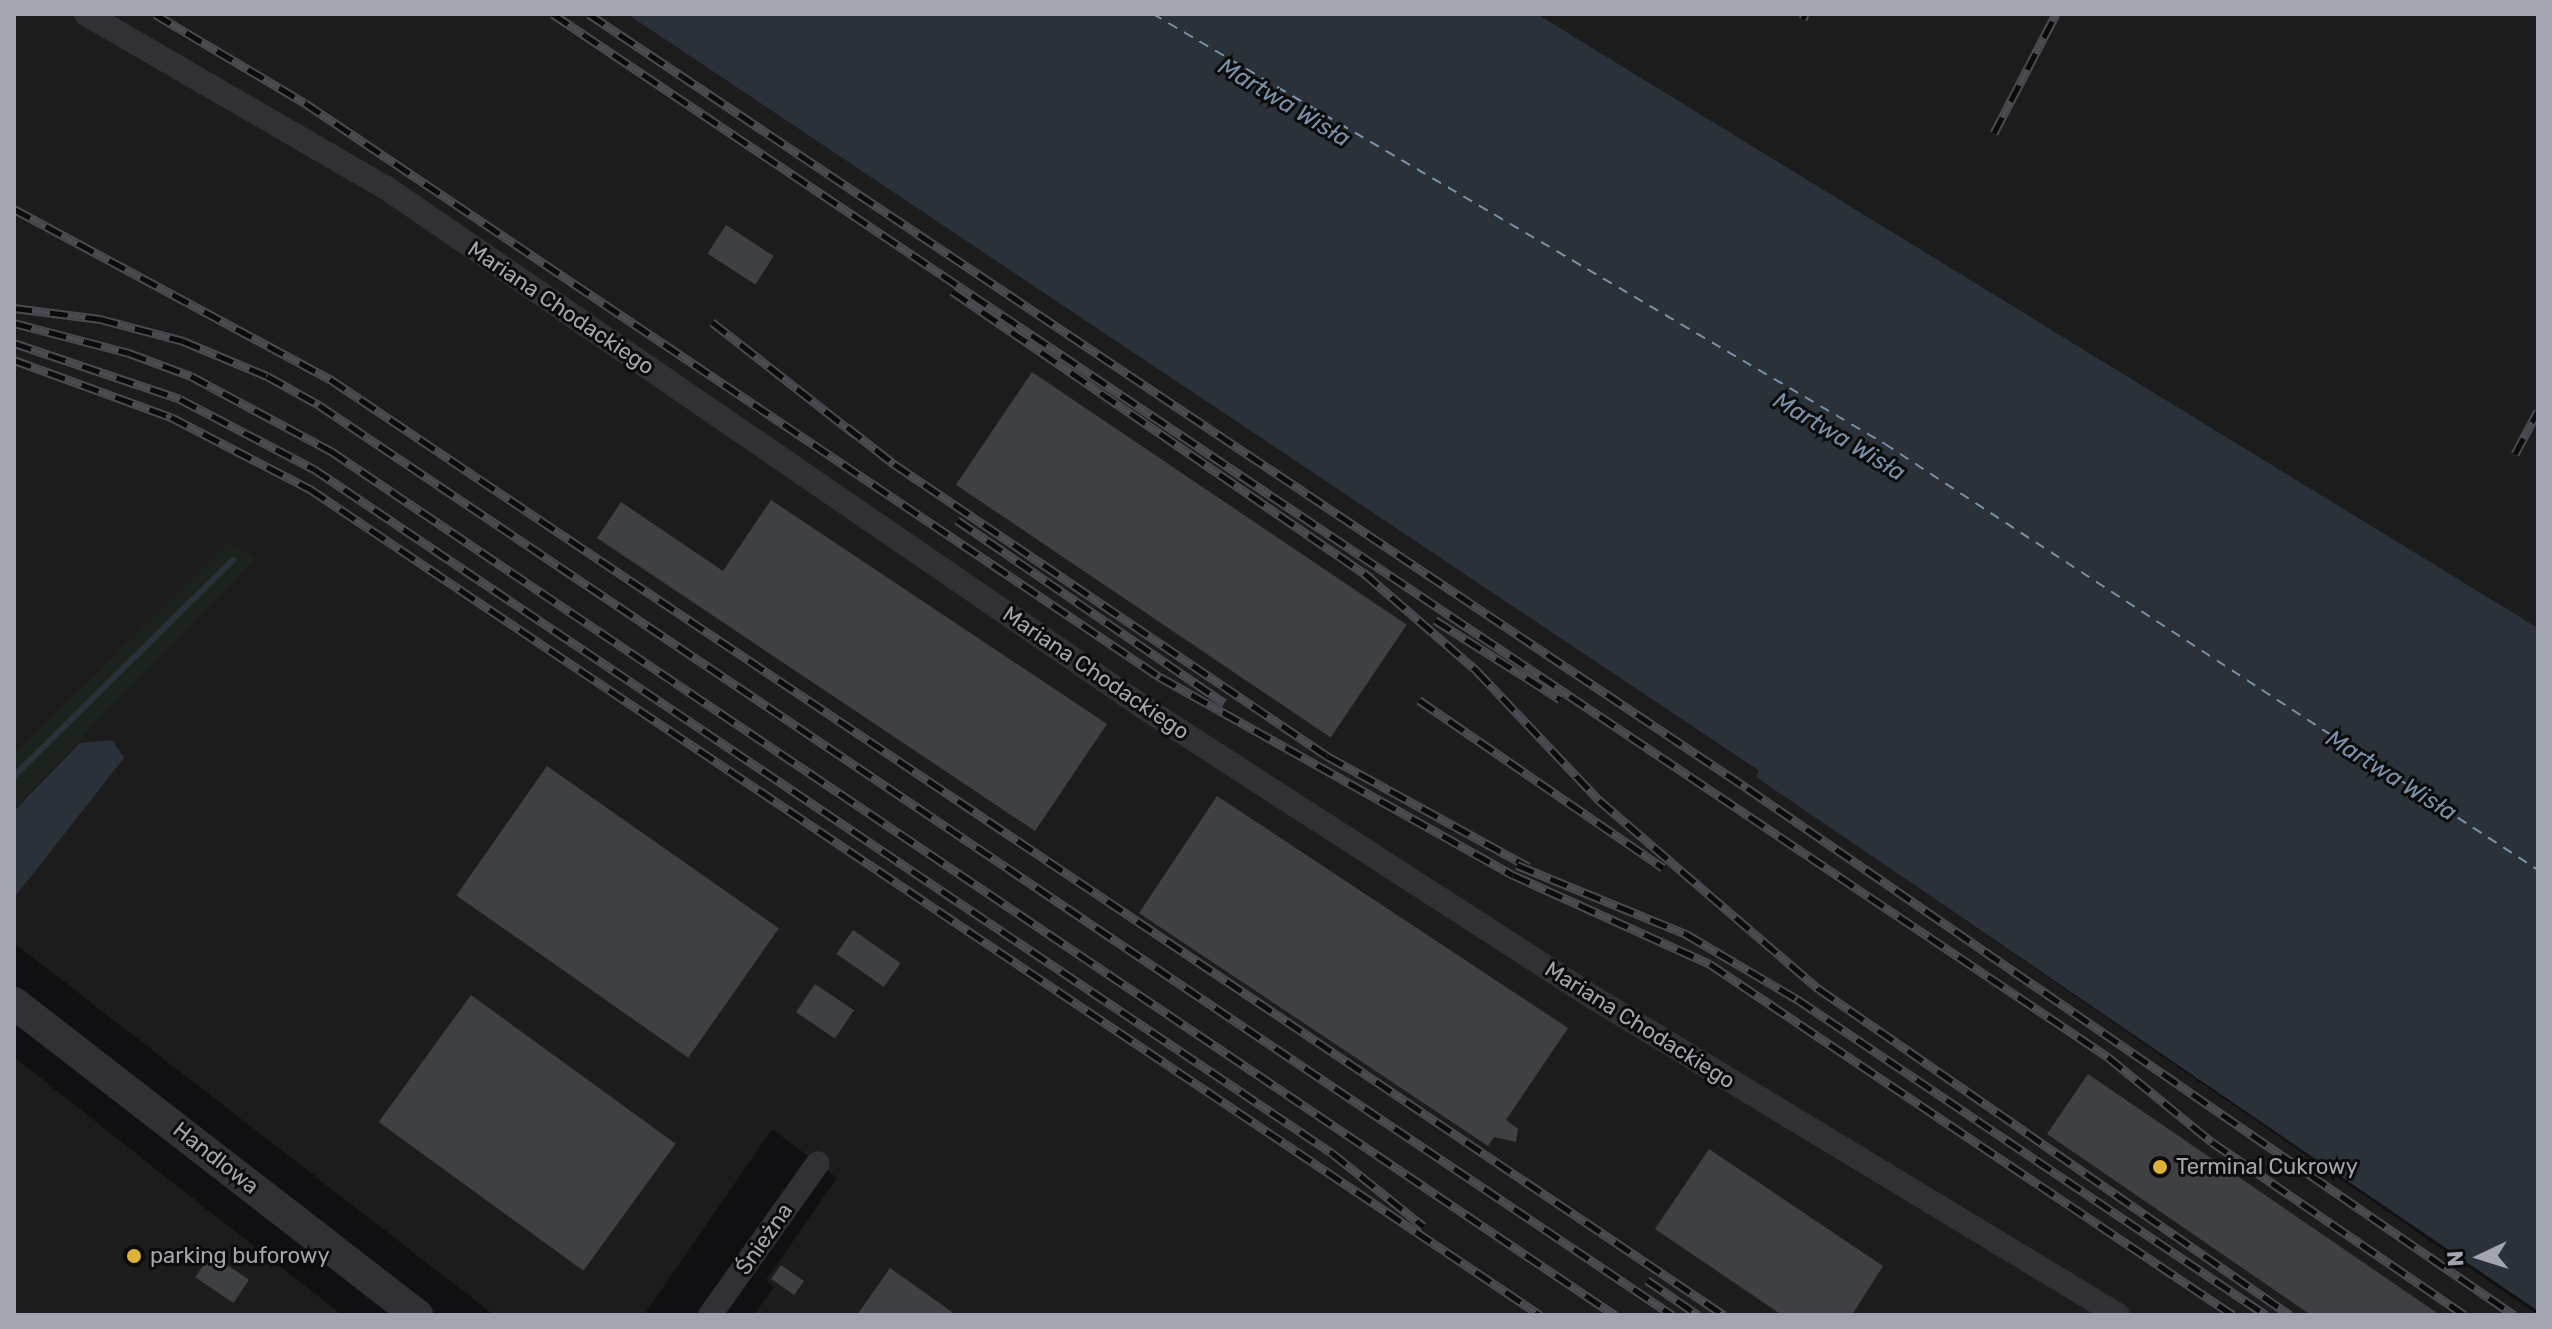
<!DOCTYPE html>
<html>
<head>
<meta charset="utf-8">
<style>
  body { margin:0 }
  #map { position:relative; width:2552px; height:1329px; overflow:hidden; background:#100f11; font-family:Rubik,sans-serif }
  div>[style] { position:absolute }
  .built>* { inset:0; background:#1c1c1d }
  .green>* { inset:0; background:#1c231d }
  .water>* { inset:0; background:#2a3138 }
  .stream>* { height:6px; margin:-3px; padding:0 3px; transform-origin:3px; border-radius:3px; background:#2a3138 }
  .ferry>* { height:2px; margin-top:-1px; transform-origin:0; background:repeating-linear-gradient(90deg,#7b91a9 0 10px,transparent 0 18px) }
  .building>* { inset:0; background:#3f4044; transform-origin:0 0 }
  .minor>* { height:24px; margin:-12px; padding:0 12px; transform-origin:12px; border-radius:12px; background:#313135 }
  .tertiary>* { height:32px; margin:-16px; padding:0 16px; transform-origin:16px; border-radius:16px; background:#313135 }
  .rail>* { height:9px; margin-top:-4.5px; transform-origin:0; background:repeating-linear-gradient(90deg,#0b0b0c 0 18px,#4a4b50 0 36px); box-sizing:border-box; border-block:2px solid #4a4b50 }
  .dots>* { width:22px; height:22px; translate:-50% -50%; box-sizing:border-box; border:4px solid #0b0b0c; border-radius:50% }
  span { translate:-50% -50%; white-space:nowrap; text-align:center; line-height:1.15; -webkit-text-stroke:6px #0b0b0c; paint-order:stroke }
  .street-label { font-size:22px; color:#a2a5b0 }
  .poi-label { font-size:22px; color:#a2a5b0 }
  .left { translate:0 -50%; text-align:left }
  .water-label { font-size:24px; color:#7b91a9; font-style:italic }
  .frame { position:absolute; inset:0; border:16px solid #a2a5b0; pointer-events:none }
  .north { position:absolute; left:2440px; top:1217px; width:80px; height:80px; -webkit-text-stroke:6px #0b0b0c; paint-order:stroke; rotate:266deg; font-size:22px; font-weight:700; line-height:32px; text-align:center; color:#a2a5b0 }
  .north::after { content:''; display:block; margin:auto; width:28px; height:36px; background:#a2a5b0; clip-path:polygon(50% 0,100% 100%,50% 72%,0 100%) }
</style>
</head>
<body>
<div id="map">
  <div class="built">
    <i style="clip-path:polygon(14px 14px,627px 14px,1760px 772px,1757px 777px,2538px 1315px,754px 1315px,774px 1287px,766px 1280px,837px 1178px,772px 1129px,644px 1315px,494px 1315px,14px 943px)"></i>
    <i style="clip-path:polygon(1537px 14px,2538px 14px,2538px 628px,1862px 213px)"></i>
    <i style="clip-path:polygon(14px 1057px,172px 1182px,342px 1315px,14px 1315px)"></i>
  </div>
  <div class="green">
    <i style="clip-path:polygon(231px 541px,254px 559px,14px 808px,14px 756px)"></i>
  </div>
  <div class="water">
    <i style="clip-path:polygon(627px 14px,1537px 14px,2538px 628px,2538px 1311px,1756px 777px,1759px 771px)"></i>
    <i style="clip-path:polygon(112px 740px,124px 758px,14px 898px,14px 811px,80px 743px)"></i>
  </div>
  <div class="stream">
    <i style="left:14px;top:776px;width:308px;rotate:-44.6deg"></i>
  </div>
  <div class="ferry">
    <i style="left:1153px;top:14px;width:849px;rotate:30.43deg"></i>
    <i style="left:1885px;top:444px;width:780px;rotate:33.12deg"></i>
  </div>
  <div class="building">
    <i style="left:726px;top:225px;width:57px;height:34px;rotate:33deg"></i>
    <i style="left:1032px;top:372px;width:452px;height:136px;rotate:34deg"></i>
    <i style="clip-path:polygon(771px 500px,1107px 724px,1035px 831px,597px 538px,621px 502px,723px 571px)"></i>
    <i style="left:547px;top:766px;width:283px;height:158px;rotate:35deg"></i>
    <i style="clip-path:polygon(1217px 796px,1568px 1028px,1506px 1120px,1518px 1129px,1516px 1142px,1494px 1137px,1488px 1146px,1139px 913px)"></i>
    <i style="left:853px;top:930px;width:58px;height:29px;rotate:35deg"></i>
    <i style="left:815px;top:984px;width:47px;height:34px;rotate:34deg"></i>
    <i style="left:471px;top:995px;width:253px;height:157px;rotate:36deg"></i>
    <i style="clip-path:polygon(2088px 1074px,2335px 1243px,2440px 1315px,2311px 1315px,2047px 1134px)"></i>
    <i style="clip-path:polygon(1709px 1149px,1883px 1266px,1852px 1315px,1782px 1315px,1655px 1229px)"></i>
    <i style="left:211px;top:1254px;width:46px;height:28px;rotate:34deg"></i>
    <i style="left:781px;top:1265px;width:28px;height:17px;rotate:35deg"></i>
    <i style="clip-path:polygon(890px 1268px,931px 1297px,956px 1315px,857px 1315px)"></i>
  </div>
  <div class="minor">
    <i style="left:86px;top:14px;width:345px;rotate:30.1deg"></i>
    <i style="left:385px;top:187px;width:916px;rotate:34.45deg"></i>
    <i style="left:1140px;top:705px;width:540px;rotate:32.84deg"></i>
    <i style="left:1594px;top:998px;width:612px;rotate:31.17deg"></i>
    <i style="left:710px;top:1315px;width:186px;rotate:-54.6deg"></i>
  </div>
  <div class="tertiary">
    <i style="left:14px;top:1003px;width:510px;rotate:37.75deg"></i>
  </div>
  <div class="rail">
    <i style="left:155px;top:14px;width:174px;rotate:30.7deg"></i>
    <i style="left:305px;top:103px;width:1030px;rotate:33.88deg"></i>
    <i style="left:1160px;top:677px;width:405px;rotate:29.3deg"></i>
    <i style="left:1513px;top:875px;width:216px;rotate:24.3deg"></i>
    <i style="left:1710px;top:964px;width:630px;rotate:33.87deg"></i>
    <i style="left:553px;top:14px;width:1872px;rotate:33.85deg"></i>
    <i style="left:2108px;top:1057px;width:134px;rotate:39.3deg"></i>
    <i style="left:2212px;top:1142px;width:306px;rotate:34.4deg"></i>
    <i style="left:589px;top:14px;width:1393px;rotate:33.76deg"></i>
    <i style="left:1747px;top:788px;width:931px;rotate:34.49deg"></i>
    <i style="left:1803px;top:19px;width:5px;rotate:-68deg"></i>
    <i style="left:1994px;top:133px;width:134px;rotate:-62.5deg"></i>
    <i style="left:14px;top:209px;width:359px;rotate:28.3deg"></i>
    <i style="left:330px;top:379px;width:1679px;rotate:33.88deg"></i>
    <i style="left:952px;top:291px;width:508px;rotate:34.41deg"></i>
    <i style="left:14px;top:308px;width:87px;rotate:7.3deg"></i>
    <i style="left:100px;top:319px;width:86px;rotate:14.8deg"></i>
    <i style="left:183px;top:341px;width:91px;rotate:22.6deg"></i>
    <i style="left:267px;top:376px;width:60px;rotate:29.1deg"></i>
    <i style="left:319px;top:405px;width:1631px;rotate:33.92deg"></i>
    <i style="left:712px;top:322px;width:183px;rotate:38.1deg"></i>
    <i style="left:14px;top:323px;width:119px;rotate:14.6deg"></i>
    <i style="left:129px;top:353px;width:66px;rotate:20.4deg"></i>
    <i style="left:191px;top:376px;width:159px;rotate:28.2deg"></i>
    <i style="left:331px;top:451px;width:1548px;rotate:33.94deg"></i>
    <i style="left:14px;top:343px;width:175px;rotate:18.6deg"></i>
    <i style="left:180px;top:399px;width:151px;rotate:27.6deg"></i>
    <i style="left:314px;top:469px;width:1226px;rotate:33.9deg"></i>
    <i style="left:1332px;top:1153px;width:117px;rotate:38.7deg"></i>
    <i style="left:14px;top:360px;width:167px;rotate:20deg"></i>
    <i style="left:171px;top:417px;width:157px;rotate:27.4deg"></i>
    <i style="left:310px;top:489px;width:1482px;rotate:33.88deg"></i>
    <i style="left:847px;top:427px;width:60px;rotate:38.2deg"></i>
    <i style="left:894px;top:464px;width:522px;rotate:33.99deg"></i>
    <i style="left:1327px;top:756px;width:230px;rotate:28.8deg"></i>
    <i style="left:2515px;top:454px;width:49px;rotate:-61.9deg"></i>
    <i style="left:957px;top:520px;width:324px;rotate:34.4deg"></i>
    <i style="left:1364px;top:573px;width:150px;rotate:40.9deg"></i>
    <i style="left:1477px;top:671px;width:178px;rotate:46.6deg"></i>
    <i style="left:1599px;top:800px;width:290px;rotate:40.7deg"></i>
    <i style="left:1819px;top:989px;width:573px;rotate:34.69deg"></i>
    <i style="left:1435px;top:620px;width:148px;rotate:32.3deg"></i>
    <i style="left:1419px;top:700px;width:296px;rotate:34.5deg"></i>
    <i style="left:1517px;top:865px;width:183px;rotate:22.2deg"></i>
    <i style="left:1686px;top:934px;width:129px;rotate:30.4deg"></i>
    <i style="left:1797px;top:999px;width:566px;rotate:33.97deg"></i>
    <i style="left:1647px;top:1280px;width:62px;rotate:34.5deg"></i>
  </div>
  <div class="dots">
    <i style="left:2160px;top:1167px;background:#deb13a"></i>
    <i style="left:134px;top:1256px;background:#deb13a"></i>
  </div>
  <div class="street-label">
    <span style="left:561px;top:308px;rotate:34deg">Mariana Chodackiego</span>
    <span style="left:1096px;top:673px;rotate:34deg">Mariana Chodackiego</span>
    <span style="left:1640px;top:1025px;rotate:32deg">Mariana Chodackiego</span>
    <span style="left:216px;top:1158px;rotate:38deg">Handlowa</span>
    <span style="left:764px;top:1239px;rotate:-55deg">Śnieżna</span>
  </div>
  <div class="poi-label">
    <span class="left" style="left:2176px;top:1167px">Terminal Cukrowy</span>
    <span class="left" style="left:150px;top:1256px">parking buforowy</span>
  </div>
  <div class="water-label">
    <span style="left:1284px;top:103px;rotate:31deg">Martwa Wisła</span>
    <span style="left:1839px;top:437px;rotate:31deg">Martwa Wisła</span>
    <span style="left:2391px;top:776px;rotate:32deg">Martwa Wisła</span>
  </div>
  <div class="frame"></div>
  <div class="north">N</div>
</div>
</body>
</html>
